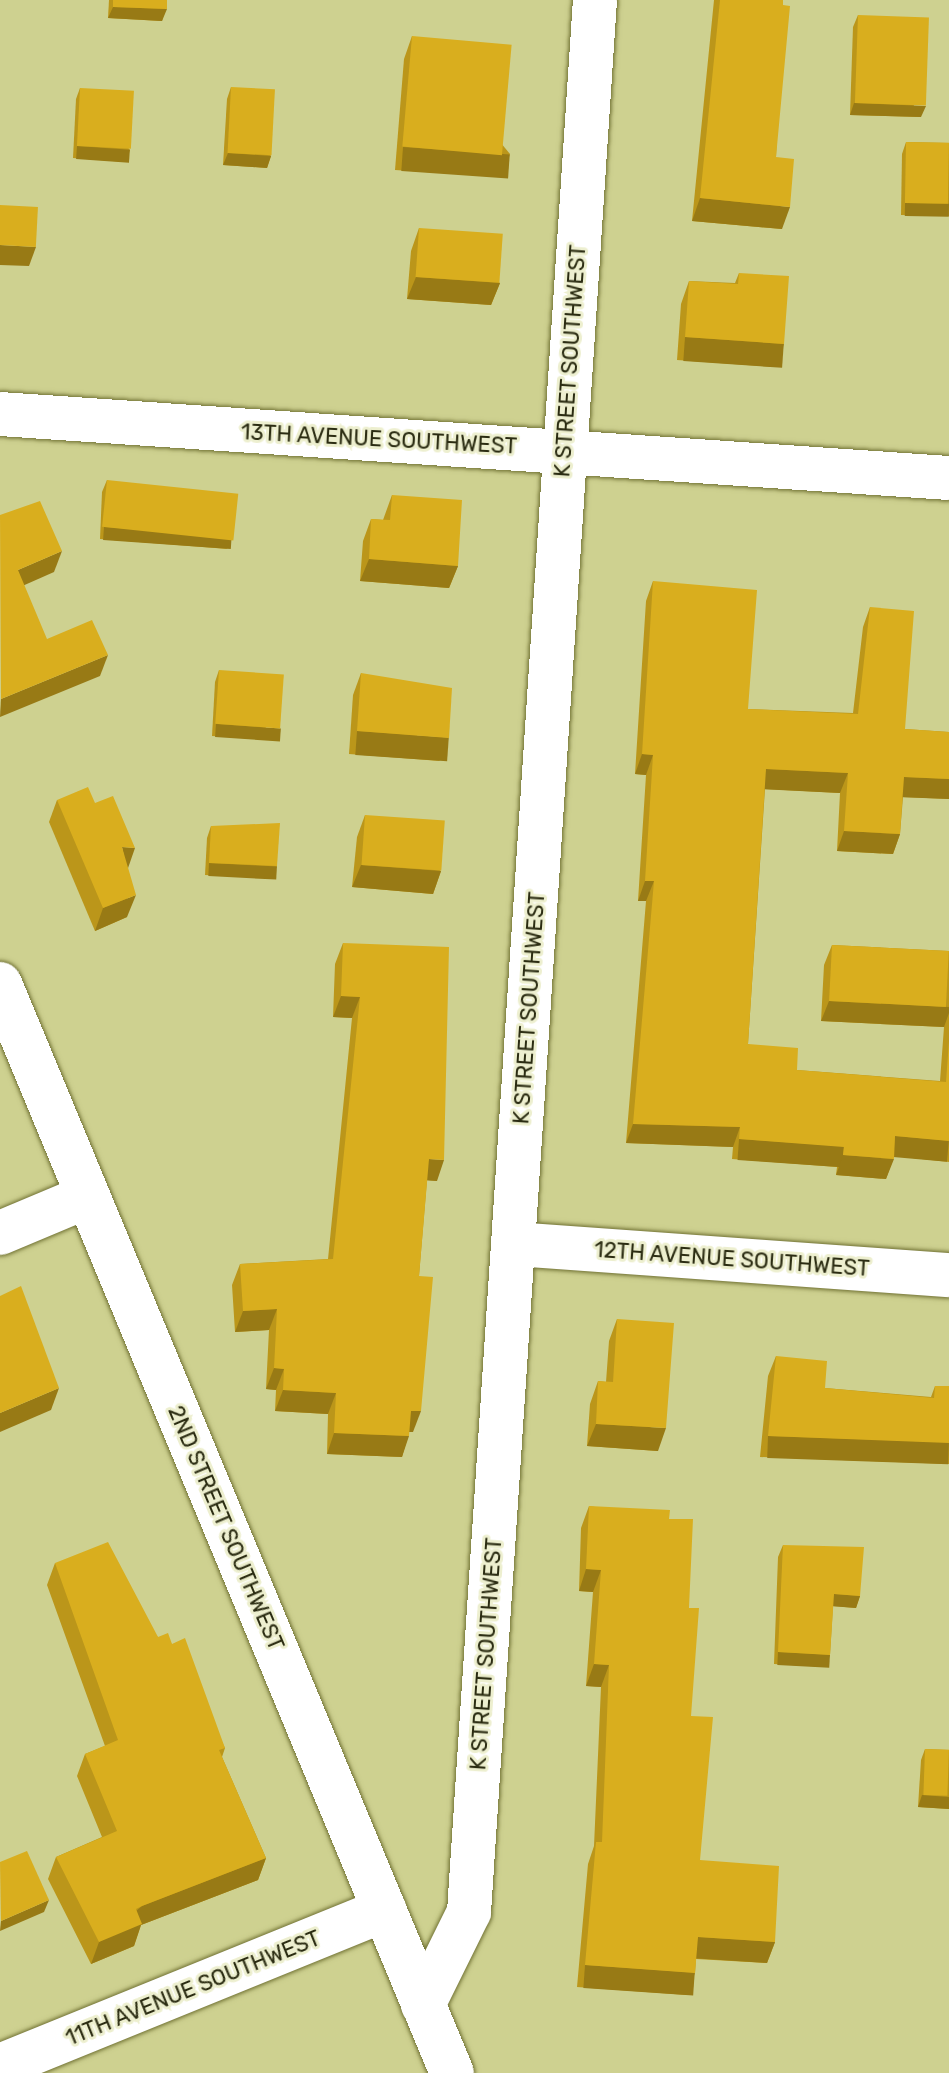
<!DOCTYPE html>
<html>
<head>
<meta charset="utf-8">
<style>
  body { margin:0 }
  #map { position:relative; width:949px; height:2073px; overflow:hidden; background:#ced190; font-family:Rubik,sans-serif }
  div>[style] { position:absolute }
  .roads { filter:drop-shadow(0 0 2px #717234) drop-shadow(0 0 2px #717234) }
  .street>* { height:44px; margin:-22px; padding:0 22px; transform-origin:22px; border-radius:22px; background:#fff }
  .secondary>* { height:44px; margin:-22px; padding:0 22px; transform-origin:22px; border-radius:22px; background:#fff }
  .wall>* { inset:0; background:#bb961a }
  .shaded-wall>* { inset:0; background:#987a15; transform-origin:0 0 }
  .building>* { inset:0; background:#d9ae1e; transform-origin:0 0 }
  span { translate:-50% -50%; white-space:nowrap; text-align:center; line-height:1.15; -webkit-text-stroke:6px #edefcf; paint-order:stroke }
  .street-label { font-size:22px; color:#2b2c12 }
</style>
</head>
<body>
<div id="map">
  <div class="roads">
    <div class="street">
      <i style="left:0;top:414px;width:951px;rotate:3.86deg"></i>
      <i style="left:0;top:1233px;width:95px;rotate:-22.8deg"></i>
      <i style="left:514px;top:1244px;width:436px;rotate:4.1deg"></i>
      <i style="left:423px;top:2005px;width:104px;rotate:-63.7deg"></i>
      <i style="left:469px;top:1912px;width:1916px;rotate:-86.23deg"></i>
      <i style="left:0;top:2066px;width:415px;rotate:-22.1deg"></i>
    </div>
    <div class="secondary">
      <i style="left:0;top:984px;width:1179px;rotate:67.46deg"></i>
    </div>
  </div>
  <div class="wall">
    <i style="clip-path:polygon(109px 0,167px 0,162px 21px,108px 18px)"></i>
    <i style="clip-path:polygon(714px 0,783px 0,776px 157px,782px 229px,692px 221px)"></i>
    <i style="clip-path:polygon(858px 15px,921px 117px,850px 115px,853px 27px)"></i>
    <i style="clip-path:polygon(412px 36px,510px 154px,502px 177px,395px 170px,404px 59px)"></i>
    <i style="clip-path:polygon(231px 87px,271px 156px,267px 168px,223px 165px,227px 99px)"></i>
    <i style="clip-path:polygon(80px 88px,130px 150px,126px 162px,73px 158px,76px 99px)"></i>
    <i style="clip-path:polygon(906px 142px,949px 143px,949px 216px,901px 215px,902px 154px)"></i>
    <i style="clip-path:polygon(419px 228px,500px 283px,491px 305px,407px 299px,411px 251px)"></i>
    <i style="clip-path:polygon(739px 273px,784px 344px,776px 367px,677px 360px,681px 304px,689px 281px,735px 283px)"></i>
    <i style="clip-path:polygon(107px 480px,228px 549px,100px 539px,102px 492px)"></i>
    <i style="clip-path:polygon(392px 495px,458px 566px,449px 588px,360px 581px,363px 541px,371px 519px,383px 520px)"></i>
    <i style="clip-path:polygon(653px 581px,748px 709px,853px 713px,863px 627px,870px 607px,905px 729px,949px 732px,949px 799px,903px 797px,900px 834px,893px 854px,837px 851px,840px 793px,765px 789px,748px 1044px,797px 1070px,940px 1081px,944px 1027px,821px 1021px,824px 965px,832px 945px,949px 951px,949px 1162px,894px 1156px,886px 1179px,836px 1175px,837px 1167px,732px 1159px,733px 1147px,626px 1143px,646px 901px,638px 901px,646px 775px,635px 774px,646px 601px)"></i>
    <i style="clip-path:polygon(219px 670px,276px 740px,212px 736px,215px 682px)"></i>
    <i style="clip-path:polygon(361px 673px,440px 761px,349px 754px,353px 695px)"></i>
    <i style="clip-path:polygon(57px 800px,95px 803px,128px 868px,127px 917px,95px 931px,49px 822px)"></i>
    <i style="clip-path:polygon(365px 815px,441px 871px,433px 894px,352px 887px,357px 837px)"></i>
    <i style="clip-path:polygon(211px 826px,277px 866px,273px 878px,205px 875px,207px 838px)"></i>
    <i style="clip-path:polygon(343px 943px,437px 1181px,427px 1180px,419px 1276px,413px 1432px,409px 1432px,402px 1457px,327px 1454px,328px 1414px,275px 1411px,276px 1390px,266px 1389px,269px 1330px,235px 1332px,232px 1285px,240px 1264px,328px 1259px,352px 1018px,333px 1017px,335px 964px)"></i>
    <i style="clip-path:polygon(617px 1319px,658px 1451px,587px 1446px,590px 1404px,598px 1381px,606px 1382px,609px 1341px)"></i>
    <i style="clip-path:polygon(776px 1356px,825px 1388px,931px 1397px,935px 1386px,949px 1386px,949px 1464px,760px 1457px,768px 1376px)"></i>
    <i style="clip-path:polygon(589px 1506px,669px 1519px,689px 1608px,691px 1716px,700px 1860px,775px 1942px,767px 1963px,696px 1959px,695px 1973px,687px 1995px,577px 1987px,588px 1864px,594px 1846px,601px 1687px,586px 1686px,593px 1592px,579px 1591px,581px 1528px)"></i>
    <i style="clip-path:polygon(783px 1545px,860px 1596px,856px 1608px,833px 1606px,830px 1655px,826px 1667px,774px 1664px,778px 1557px)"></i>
    <i style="clip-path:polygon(55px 1563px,158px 1637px,172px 1644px,225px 1748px,222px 1757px,266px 1858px,258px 1880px,141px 1925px,134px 1946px,91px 1964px,48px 1879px,56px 1857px,102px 1837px,77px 1776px,85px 1754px,105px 1746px,47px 1585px)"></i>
    <i style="clip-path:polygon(925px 1749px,949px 1750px,949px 1809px,918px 1807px,921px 1760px)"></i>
  </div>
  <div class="shaded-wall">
    <i style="clip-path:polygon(113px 7px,167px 9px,162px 21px,108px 18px)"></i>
    <i style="clip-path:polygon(854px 103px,926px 106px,921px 117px,850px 115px)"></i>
    <i style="left:77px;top:146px;width:53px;height:13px;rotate:4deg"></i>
    <i style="left:403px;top:147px;width:107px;height:24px;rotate:4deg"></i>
    <i style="clip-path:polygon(228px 153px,271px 156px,267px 168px,223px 165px)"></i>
    <i style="clip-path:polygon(700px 198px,790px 207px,782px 229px,692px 221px)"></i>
    <i style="left:905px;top:203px;width:44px;height:13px;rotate:1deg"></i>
    <i style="clip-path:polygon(0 245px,36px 247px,29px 266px,0 265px)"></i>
    <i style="clip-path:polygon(416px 277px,500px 283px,491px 305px,407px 299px)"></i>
    <i style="left:685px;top:337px;width:99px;height:24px;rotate:4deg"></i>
    <i style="left:104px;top:527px;width:128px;height:13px;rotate:4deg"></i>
    <i style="clip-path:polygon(62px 551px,54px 572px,11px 591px,18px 570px)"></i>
    <i style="clip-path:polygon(369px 559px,458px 566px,449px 588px,360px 581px)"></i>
    <i style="clip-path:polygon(108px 655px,100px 676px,0 717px,1px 699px)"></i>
    <i style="left:216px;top:724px;width:65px;height:13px;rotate:4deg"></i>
    <i style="left:357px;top:731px;width:92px;height:24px;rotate:4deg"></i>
    <i style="clip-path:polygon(642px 754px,653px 755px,646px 775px,635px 774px)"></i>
    <i style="clip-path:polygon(766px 769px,848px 773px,840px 793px,759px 789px)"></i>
    <i style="clip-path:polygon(904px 777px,949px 779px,949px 799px,897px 797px)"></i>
    <i style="clip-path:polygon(844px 831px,900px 834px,893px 854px,837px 851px)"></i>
    <i style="clip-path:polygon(122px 847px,135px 848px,127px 871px)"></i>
    <i style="left:209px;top:863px;width:68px;height:13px;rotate:3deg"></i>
    <i style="clip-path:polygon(361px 865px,441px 871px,433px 894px,352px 887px)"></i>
    <i style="clip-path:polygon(645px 881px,654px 881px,646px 901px,638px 901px)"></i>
    <i style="clip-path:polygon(136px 895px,127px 917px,95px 931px,103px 908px)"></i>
    <i style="clip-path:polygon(341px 996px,360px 997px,352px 1018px,333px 1017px)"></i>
    <i style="clip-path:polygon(829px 1001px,949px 1007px,949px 1013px,944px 1027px,821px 1021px)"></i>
    <i style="clip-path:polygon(633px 1124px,740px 1127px,733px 1147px,626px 1143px)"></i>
    <i style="left:895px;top:1136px;width:54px;height:21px;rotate:5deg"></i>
    <i style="left:739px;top:1139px;width:105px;height:21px;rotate:4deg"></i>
    <i style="clip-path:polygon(843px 1155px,894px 1159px,886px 1179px,836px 1175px)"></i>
    <i style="clip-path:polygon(429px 1159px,444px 1160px,437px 1181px,421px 1180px)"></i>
    <i style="clip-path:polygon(277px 1309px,269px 1330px,235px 1332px,243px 1311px)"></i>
    <i style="clip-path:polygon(274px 1368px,284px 1369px,276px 1390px,266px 1389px)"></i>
    <i style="clip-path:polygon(59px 1388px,51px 1410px,0 1432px,0 1413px)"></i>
    <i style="clip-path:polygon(283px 1390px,336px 1393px,328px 1414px,275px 1411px)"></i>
    <i style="clip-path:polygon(411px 1411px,421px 1411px,413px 1432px,403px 1432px)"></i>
    <i style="clip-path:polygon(596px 1424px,666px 1428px,658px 1451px,587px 1446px)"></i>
    <i style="clip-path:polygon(334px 1433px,409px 1436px,402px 1457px,327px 1454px)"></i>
    <i style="left:768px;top:1436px;width:181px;height:22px;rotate:2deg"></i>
    <i style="clip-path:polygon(586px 1569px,601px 1570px,593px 1592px,579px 1591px)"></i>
    <i style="clip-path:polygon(834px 1594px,860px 1596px,856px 1608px,830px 1606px)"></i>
    <i style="left:778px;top:1652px;width:52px;height:13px;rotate:3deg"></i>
    <i style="clip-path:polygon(594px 1664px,609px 1665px,601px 1687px,586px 1686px)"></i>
    <i style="clip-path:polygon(922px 1795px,949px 1797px,949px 1809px,918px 1807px)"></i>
    <i style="clip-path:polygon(266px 1858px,258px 1880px,141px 1925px,134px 1946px,91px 1964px,99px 1942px,142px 1906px)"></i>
    <i style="clip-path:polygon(49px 1900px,44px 1912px,0 1931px,1px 1921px)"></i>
    <i style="clip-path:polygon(698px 1937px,775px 1942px,767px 1963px,690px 1958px)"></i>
    <i style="left:585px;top:1965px;width:110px;height:23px;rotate:4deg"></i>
  </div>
  <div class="building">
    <i style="clip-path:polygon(113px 0,167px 0,167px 9px,113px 7px)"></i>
    <i style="clip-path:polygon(720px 0,783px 0,783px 5px,790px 6px,776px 157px,794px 159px,790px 207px,700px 198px)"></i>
    <i style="left:858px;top:15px;width:71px;height:88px;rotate:2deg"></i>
    <i style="left:412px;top:36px;width:100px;height:111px;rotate:5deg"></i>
    <i style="left:231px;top:87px;width:44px;height:66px;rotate:3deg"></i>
    <i style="left:80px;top:88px;width:54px;height:58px;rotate:3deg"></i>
    <i style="left:906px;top:142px;width:43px;height:61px;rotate:1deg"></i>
    <i style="left:0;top:205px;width:38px;height:40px;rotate:3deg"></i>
    <i style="left:419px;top:228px;width:84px;height:49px;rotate:4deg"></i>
    <i style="clip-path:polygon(739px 273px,789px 276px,784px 344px,685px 337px,689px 281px,738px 284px)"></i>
    <i style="left:107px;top:480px;width:132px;height:47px;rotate:6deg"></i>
    <i style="clip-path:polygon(392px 495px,462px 500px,458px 566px,369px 559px,371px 519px,390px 520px)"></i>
    <i style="clip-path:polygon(40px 501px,62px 551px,18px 570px,47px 639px,92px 620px,108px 655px,1px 699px,0 515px)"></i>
    <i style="clip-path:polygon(653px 581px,757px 590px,748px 709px,858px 714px,870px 607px,914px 611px,905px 729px,949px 732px,949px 779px,904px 777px,900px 834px,844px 831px,848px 773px,766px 769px,748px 1044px,798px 1048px,797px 1070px,946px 1082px,949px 1041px,949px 1141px,895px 1136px,894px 1159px,843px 1155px,844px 1147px,739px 1139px,740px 1127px,633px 1124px,654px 881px,645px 881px,653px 755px,642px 754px)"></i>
    <i style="left:219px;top:670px;width:65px;height:54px;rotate:4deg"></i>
    <i style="clip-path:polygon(361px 673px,452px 688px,449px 738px,357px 731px)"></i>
    <i style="clip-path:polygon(88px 787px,95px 803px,113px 796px,135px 848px,122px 847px,136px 895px,103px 908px,57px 800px)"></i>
    <i style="left:365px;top:815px;width:80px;height:50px;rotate:4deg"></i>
    <i style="clip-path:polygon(280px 823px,277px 866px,209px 863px,211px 826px)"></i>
    <i style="clip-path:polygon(343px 943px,449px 947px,444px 1160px,429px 1159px,419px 1276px,433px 1277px,421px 1411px,411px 1411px,409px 1436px,334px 1433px,336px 1393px,283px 1390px,284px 1369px,274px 1368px,277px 1309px,243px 1311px,240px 1264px,333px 1259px,360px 997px,341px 996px)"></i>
    <i style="left:832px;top:945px;width:117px;height:56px;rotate:3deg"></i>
    <i style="clip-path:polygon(21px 1286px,59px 1388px,0 1413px,0 1296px)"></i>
    <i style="clip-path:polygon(617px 1319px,674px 1323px,666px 1428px,596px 1424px,598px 1381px,613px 1382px)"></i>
    <i style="clip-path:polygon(776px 1356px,827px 1361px,825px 1388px,934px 1398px,935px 1386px,949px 1386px,949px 1443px,768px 1436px)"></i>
    <i style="clip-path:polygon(589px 1506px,670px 1510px,669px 1519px,693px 1519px,689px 1608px,699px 1608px,691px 1716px,713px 1717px,700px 1860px,779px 1866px,775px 1942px,698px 1937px,695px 1973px,585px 1965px,596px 1842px,602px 1842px,609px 1665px,594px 1664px,601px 1570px,586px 1569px)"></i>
    <i style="clip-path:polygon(108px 1542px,158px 1637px,168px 1633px,172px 1644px,185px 1638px,225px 1748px,219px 1750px,266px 1858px,142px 1906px,136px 1909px,142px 1924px,99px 1942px,56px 1857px,117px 1831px,85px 1754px,118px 1740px,55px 1563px)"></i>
    <i style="clip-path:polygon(783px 1545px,864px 1547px,860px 1596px,834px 1594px,830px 1655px,778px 1652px)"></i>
    <i style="left:925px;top:1749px;width:24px;height:46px;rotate:2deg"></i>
    <i style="clip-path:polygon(27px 1851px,49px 1900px,1px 1921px,0 1862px)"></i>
  </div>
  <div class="street-label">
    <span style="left:570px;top:361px;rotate:-86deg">K STREET SOUTHWEST</span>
    <span style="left:379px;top:439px;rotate:3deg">13TH AVENUE SOUTHWEST</span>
    <span style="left:529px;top:1008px;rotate:-86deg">K STREET SOUTHWEST</span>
    <span style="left:732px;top:1259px;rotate:4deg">12TH AVENUE SOUTHWEST</span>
    <span style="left:226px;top:1528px;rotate:67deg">2ND STREET SOUTHWEST</span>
    <span style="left:486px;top:1654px;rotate:-86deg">K STREET SOUTHWEST</span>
    <span style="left:193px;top:1988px;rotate:-22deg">11TH AVENUE SOUTHWEST</span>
  </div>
</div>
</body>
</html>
